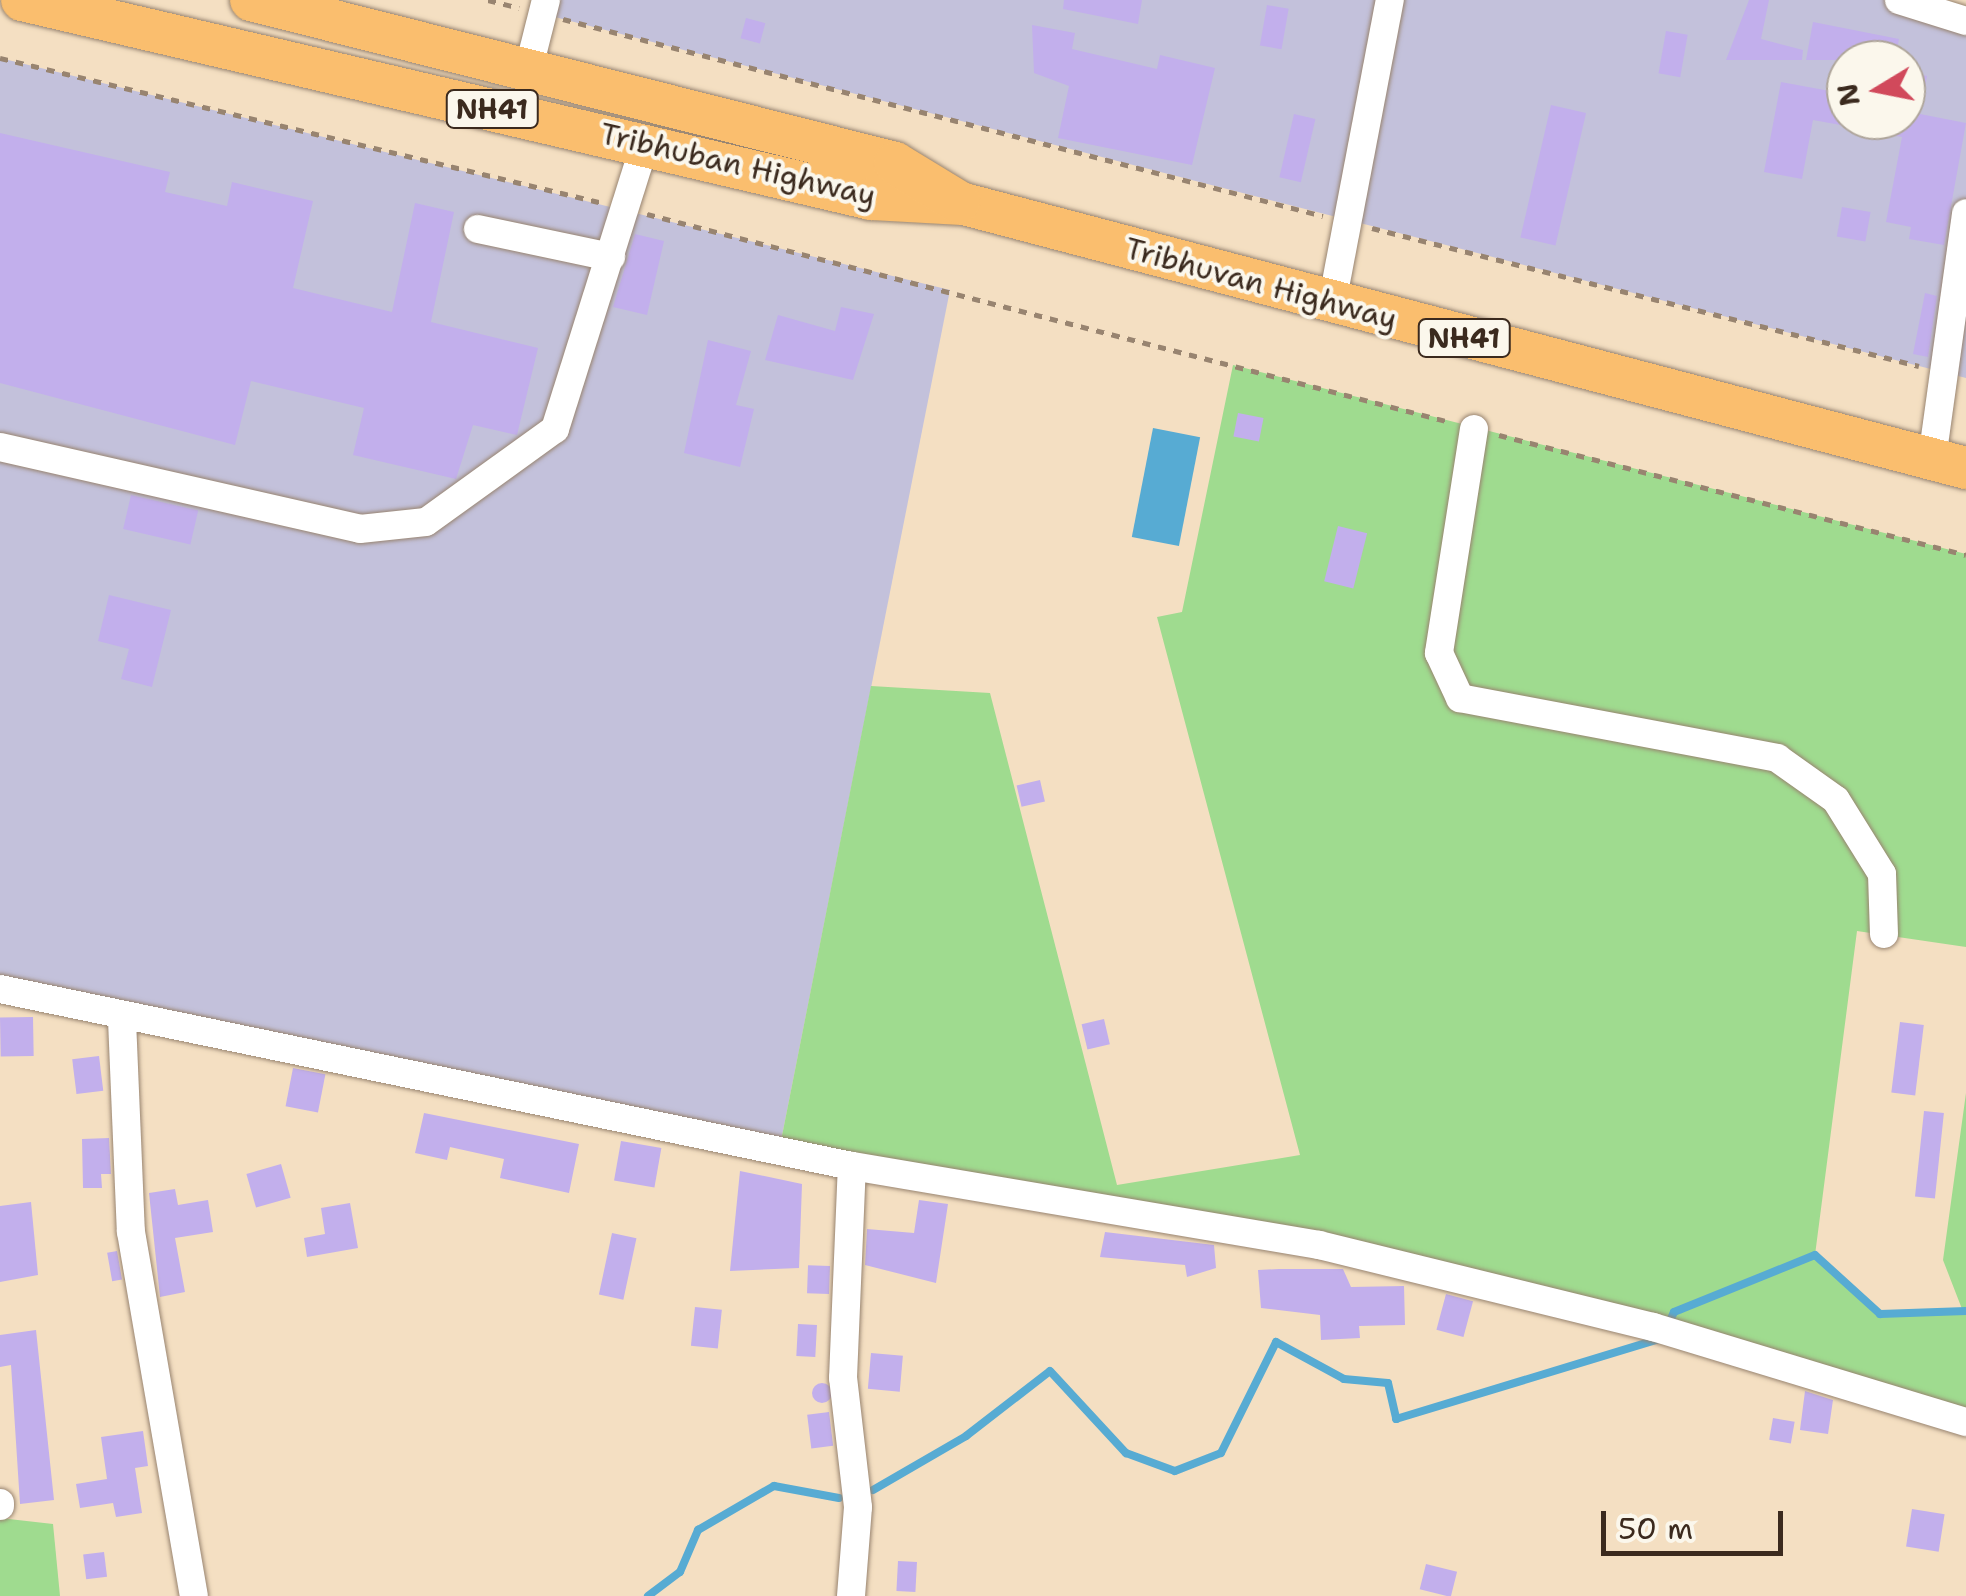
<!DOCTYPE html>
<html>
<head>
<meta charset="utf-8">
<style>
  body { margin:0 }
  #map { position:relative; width:1966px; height:1596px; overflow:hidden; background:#f4dfc2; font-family:"Shantell Sans",sans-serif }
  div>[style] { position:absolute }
  .industrial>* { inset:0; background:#c3c1db }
  .green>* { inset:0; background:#9fdb8f }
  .water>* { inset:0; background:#57abd3; transform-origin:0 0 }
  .stream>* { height:8px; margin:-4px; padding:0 4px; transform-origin:4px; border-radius:4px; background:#57abd3 }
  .building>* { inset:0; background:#c2afec; transform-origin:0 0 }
  .round { border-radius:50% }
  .path>* { height:5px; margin-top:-2.5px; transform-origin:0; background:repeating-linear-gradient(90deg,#988470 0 8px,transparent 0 16px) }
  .roads { filter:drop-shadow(0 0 2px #988470) drop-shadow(0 0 2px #988470) }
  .minor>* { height:28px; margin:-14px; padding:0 14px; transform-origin:14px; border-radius:14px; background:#fff }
  .highway>* { height:42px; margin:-21px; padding:0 21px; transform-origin:21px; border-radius:21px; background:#fabe6e }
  span { translate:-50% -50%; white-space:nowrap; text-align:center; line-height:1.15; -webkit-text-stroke:8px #fbf7ec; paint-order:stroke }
  .shield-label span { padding:2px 8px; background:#fbf7ec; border:2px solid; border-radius:8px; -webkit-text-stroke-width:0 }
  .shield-label { font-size:28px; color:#3b2a1e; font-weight:700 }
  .street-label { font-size:30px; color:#3b2a1e }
  .north { position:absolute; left:1826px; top:40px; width:100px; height:100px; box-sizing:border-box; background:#fbf7ec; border:2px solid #aea59a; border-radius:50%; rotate:260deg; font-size:28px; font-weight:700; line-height:40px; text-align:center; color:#3b2a1e }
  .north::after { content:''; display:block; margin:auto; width:35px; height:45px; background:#d1495b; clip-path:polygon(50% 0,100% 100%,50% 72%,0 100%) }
  .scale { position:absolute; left:1601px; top:1511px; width:182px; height:45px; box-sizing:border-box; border:5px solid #3b2a1e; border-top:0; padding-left:12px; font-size:30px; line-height:35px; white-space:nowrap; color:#3b2a1e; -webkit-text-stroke:8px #fbf7ec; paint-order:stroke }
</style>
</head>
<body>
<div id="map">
  <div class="industrial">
    <i style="clip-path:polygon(evenodd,546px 0,1899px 0,1966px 21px,1966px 378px,543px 14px,546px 0,1846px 60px,1906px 60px,1906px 120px,1846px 120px,1846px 60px)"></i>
    <i style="clip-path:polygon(0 58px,950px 290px,779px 1151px,0 989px)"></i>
  </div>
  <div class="green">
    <i style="clip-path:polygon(1233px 365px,1966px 554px,1966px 947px,1857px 931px,1815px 1255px,1880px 1314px,1962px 1309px,1943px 1260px,1966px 1093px,1966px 1422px,1319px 1245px,779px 1151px,871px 686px,990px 693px,1117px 1185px,1300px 1155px,1157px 617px,1182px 612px)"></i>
    <i style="clip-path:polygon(0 1518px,53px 1524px,60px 1596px,0 1596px)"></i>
  </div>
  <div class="water">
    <i style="left:1153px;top:428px;width:48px;height:111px;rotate:11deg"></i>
  </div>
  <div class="stream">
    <i style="left:1668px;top:1325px;width:14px;rotate:-65deg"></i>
    <i style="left:1674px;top:1312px;width:152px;rotate:-22deg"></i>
    <i style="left:1815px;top:1255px;width:88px;rotate:42.2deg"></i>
    <i style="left:1880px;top:1314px;width:86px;rotate:-2deg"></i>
    <i style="left:873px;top:1490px;width:108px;rotate:-30.1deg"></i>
    <i style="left:966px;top:1436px;width:106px;rotate:-37.7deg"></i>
    <i style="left:1050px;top:1371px;width:112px;rotate:47.2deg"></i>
    <i style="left:1126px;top:1453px;width:52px;rotate:20.2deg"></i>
    <i style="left:1175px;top:1471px;width:49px;rotate:-21.4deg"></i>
    <i style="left:1221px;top:1453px;width:124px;rotate:-63.6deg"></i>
    <i style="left:1276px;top:1342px;width:77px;rotate:28.6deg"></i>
    <i style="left:1344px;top:1379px;width:44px;rotate:5.2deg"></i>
    <i style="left:1388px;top:1383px;width:37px;rotate:77deg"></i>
    <i style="left:1396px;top:1419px;width:278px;rotate:-16.9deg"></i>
    <i style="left:648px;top:1596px;width:40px;rotate:-37deg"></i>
    <i style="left:680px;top:1572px;width:46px;rotate:-66.8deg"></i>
    <i style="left:698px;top:1530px;width:88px;rotate:-30.1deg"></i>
    <i style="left:774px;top:1486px;width:66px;rotate:10.5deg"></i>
  </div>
  <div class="building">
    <i style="clip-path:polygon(1064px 0,1142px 0,1138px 24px,1063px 9px)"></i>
    <i style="clip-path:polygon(1749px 0,1769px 0,1761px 39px,1803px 50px,1802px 60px,1726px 60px)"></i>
    <i style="left:1267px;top:5px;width:22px;height:41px;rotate:10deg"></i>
    <i style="left:746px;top:18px;width:20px;height:21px;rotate:15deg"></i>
    <i style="clip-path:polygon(1813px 22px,1899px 39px,1895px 60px,1806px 60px)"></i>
    <i style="clip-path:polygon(1032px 25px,1075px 33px,1072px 49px,1157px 69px,1160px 55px,1215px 68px,1192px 165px,1058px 138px,1069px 86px,1034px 73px)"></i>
    <i style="left:1666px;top:31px;width:22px;height:43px;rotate:10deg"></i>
    <i style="clip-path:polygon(1906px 72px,1927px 76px,1920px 114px,1966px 123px,1944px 245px,1909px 239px,1911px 227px,1886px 222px,1902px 137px,1865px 130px,1866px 120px,1906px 120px)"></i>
    <i style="clip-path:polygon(1781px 82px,1846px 94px,1846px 126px,1813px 120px,1802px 179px,1764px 172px)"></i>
    <i style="left:1551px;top:105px;width:36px;height:136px;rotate:13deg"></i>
    <i style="left:1294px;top:114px;width:22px;height:65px;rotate:13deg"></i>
    <i style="clip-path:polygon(0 133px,170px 172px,165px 192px,227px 206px,232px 182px,313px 201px,293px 288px,392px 312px,415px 203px,454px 212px,431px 322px,538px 348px,517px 435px,473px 425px,456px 479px,353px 455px,364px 408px,251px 381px,235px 445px,0 383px)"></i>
    <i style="left:1842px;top:207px;width:29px;height:30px;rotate:10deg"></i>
    <i style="clip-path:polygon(635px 234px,664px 241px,647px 315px,613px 307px)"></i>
    <i style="clip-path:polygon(1925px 293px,1937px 296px,1928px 357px,1913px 354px)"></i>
    <i style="clip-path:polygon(841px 307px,874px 314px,853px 380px,765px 360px,778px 315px,835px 331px)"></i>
    <i style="clip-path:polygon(708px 340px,751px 351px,736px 405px,754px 409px,740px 467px,684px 453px)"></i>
    <i style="left:1238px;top:413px;width:26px;height:24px;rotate:11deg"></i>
    <i style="left:131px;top:495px;width:69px;height:35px;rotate:13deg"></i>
    <i style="left:1338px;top:526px;width:30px;height:57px;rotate:14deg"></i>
    <i style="clip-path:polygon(109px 595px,171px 610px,152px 687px,121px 679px,129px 649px,98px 641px)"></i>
    <i style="left:1040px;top:780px;width:22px;height:24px;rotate:77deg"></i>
    <i style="left:33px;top:1017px;width:39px;height:33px;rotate:89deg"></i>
    <i style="left:1104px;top:1019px;width:26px;height:23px;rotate:77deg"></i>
    <i style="left:1900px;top:1022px;width:24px;height:71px;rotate:7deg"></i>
    <i style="left:99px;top:1056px;width:35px;height:27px;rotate:83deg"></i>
    <i style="left:293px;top:1068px;width:33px;height:39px;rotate:11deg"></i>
    <i style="left:1924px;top:1111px;width:20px;height:86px;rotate:6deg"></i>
    <i style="clip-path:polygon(424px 1113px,579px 1144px,569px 1193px,500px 1178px,504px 1159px,450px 1147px,447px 1160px,415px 1153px)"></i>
    <i style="clip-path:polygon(109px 1138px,111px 1174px,101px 1174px,102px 1188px,83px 1188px,82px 1139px)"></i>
    <i style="left:621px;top:1141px;width:41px;height:40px;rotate:10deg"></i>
    <i style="left:281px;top:1164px;width:35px;height:36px;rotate:74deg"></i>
    <i style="clip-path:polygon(740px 1171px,802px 1184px,799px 1268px,730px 1271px)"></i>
    <i style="clip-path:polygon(175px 1189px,178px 1205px,208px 1200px,213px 1232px,175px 1238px,185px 1292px,160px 1297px,149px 1193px)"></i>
    <i style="clip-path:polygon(919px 1200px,948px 1204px,936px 1283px,865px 1265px,867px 1229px,914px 1233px)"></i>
    <i style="clip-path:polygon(31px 1202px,38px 1275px,0 1282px,0 1206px)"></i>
    <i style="clip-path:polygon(350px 1203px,358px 1248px,307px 1257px,304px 1238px,325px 1234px,321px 1208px)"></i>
    <i style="clip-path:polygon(1105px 1232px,1214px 1245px,1216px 1268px,1187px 1277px,1185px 1265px,1100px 1257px)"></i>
    <i style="left:612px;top:1233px;width:25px;height:63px;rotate:12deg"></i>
    <i style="left:117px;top:1251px;width:29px;height:10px;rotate:80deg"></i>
    <i style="left:830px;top:1266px;width:28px;height:22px;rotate:92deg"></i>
    <i style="clip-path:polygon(1279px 1269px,1343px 1269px,1351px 1287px,1404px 1286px,1405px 1325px,1359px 1326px,1360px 1338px,1321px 1340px,1320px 1315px,1261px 1308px,1258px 1270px)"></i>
    <i style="left:1446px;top:1294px;width:28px;height:37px;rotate:15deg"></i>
    <i style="left:695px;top:1307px;width:27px;height:39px;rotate:6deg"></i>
    <i style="left:798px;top:1324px;width:19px;height:32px;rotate:3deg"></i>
    <i style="clip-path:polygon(36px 1330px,54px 1500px,20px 1504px,11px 1365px,0 1367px,0 1335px)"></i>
    <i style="left:871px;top:1353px;width:32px;height:36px;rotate:5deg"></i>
    <i class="round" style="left:812px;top:1383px;width:20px;height:20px"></i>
    <i style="clip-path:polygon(1805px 1391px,1833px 1400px,1828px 1434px,1800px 1430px)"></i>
    <i style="left:829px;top:1412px;width:34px;height:22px;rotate:83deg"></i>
    <i style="left:1773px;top:1418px;width:22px;height:22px;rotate:10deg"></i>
    <i style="clip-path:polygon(143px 1431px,148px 1466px,135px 1468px,142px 1513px,116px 1517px,113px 1503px,80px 1508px,76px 1484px,107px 1479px,101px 1437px)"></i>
    <i style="left:1912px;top:1509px;width:33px;height:38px;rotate:9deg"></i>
    <i style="left:104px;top:1552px;width:25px;height:21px;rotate:83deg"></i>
    <i style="left:898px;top:1561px;width:19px;height:30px;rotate:3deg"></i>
    <i style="left:1426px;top:1564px;width:32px;height:26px;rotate:14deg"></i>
  </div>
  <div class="path">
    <i style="left:488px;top:0;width:32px;rotate:14deg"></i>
    <i style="left:563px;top:19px;width:785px;rotate:14.53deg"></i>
    <i style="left:0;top:58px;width:620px;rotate:13.52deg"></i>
    <i style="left:647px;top:214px;width:830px;rotate:14.52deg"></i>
    <i style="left:1372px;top:228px;width:564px;rotate:14.16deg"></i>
    <i style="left:1499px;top:435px;width:482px;rotate:14.4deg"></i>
  </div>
  <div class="roads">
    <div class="minor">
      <i style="left:1899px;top:0;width:70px;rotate:17.4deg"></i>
      <i style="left:528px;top:71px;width:73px;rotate:-75.8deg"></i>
      <i style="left:478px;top:229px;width:136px;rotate:11.9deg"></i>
      <i style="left:1332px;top:303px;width:309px;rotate:-79.2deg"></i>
      <i style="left:1474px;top:429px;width:227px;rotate:98.9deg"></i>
      <i style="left:1439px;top:653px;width:50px;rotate:65deg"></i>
      <i style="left:1460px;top:698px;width:323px;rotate:10.7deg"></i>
      <i style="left:1777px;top:758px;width:72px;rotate:35.4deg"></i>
      <i style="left:1836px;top:800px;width:87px;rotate:58.1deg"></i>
      <i style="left:1882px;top:874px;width:60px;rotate:88.1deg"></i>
      <i style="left:0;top:447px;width:369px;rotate:12.8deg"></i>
      <i style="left:360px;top:529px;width:66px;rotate:-6.1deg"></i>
      <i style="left:426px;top:522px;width:159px;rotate:-35.8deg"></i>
      <i style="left:555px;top:429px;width:299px;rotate:-72.5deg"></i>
      <i style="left:1932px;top:459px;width:248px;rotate:-82.1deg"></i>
      <i style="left:0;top:989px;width:870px;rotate:11.74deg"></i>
      <i style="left:852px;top:1166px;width:474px;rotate:9.6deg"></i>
      <i style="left:1319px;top:1245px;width:344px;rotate:13.8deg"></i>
      <i style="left:1653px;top:1327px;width:327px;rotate:16.9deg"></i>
      <i style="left:122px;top:1020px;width:212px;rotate:87.6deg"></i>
      <i style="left:131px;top:1232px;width:369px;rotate:80.2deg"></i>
      <i style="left:0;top:1503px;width:3px;rotate:90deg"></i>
      <i style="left:851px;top:1596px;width:89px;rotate:-85.5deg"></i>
      <i style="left:858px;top:1507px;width:130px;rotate:-96.6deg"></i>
      <i style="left:843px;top:1378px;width:212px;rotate:-87.6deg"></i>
    </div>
    <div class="highway">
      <i style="left:22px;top:0;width:872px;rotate:13.19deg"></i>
      <i style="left:871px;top:199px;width:93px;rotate:3.1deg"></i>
      <i style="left:964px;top:204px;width:1036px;rotate:14.76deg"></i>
      <i style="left:251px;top:0;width:664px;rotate:14.2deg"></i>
      <i style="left:895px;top:163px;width:75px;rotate:31.4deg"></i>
    </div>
  </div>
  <div class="shield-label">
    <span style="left:492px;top:109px">NH41</span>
    <span style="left:1464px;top:338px">NH41</span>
  </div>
  <div class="street-label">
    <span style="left:738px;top:165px;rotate:13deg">Tribhuban Highway</span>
    <span style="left:1261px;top:284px;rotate:15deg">Tribhuvan Highway</span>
  </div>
  <div class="north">N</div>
  <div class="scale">50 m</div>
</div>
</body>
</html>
